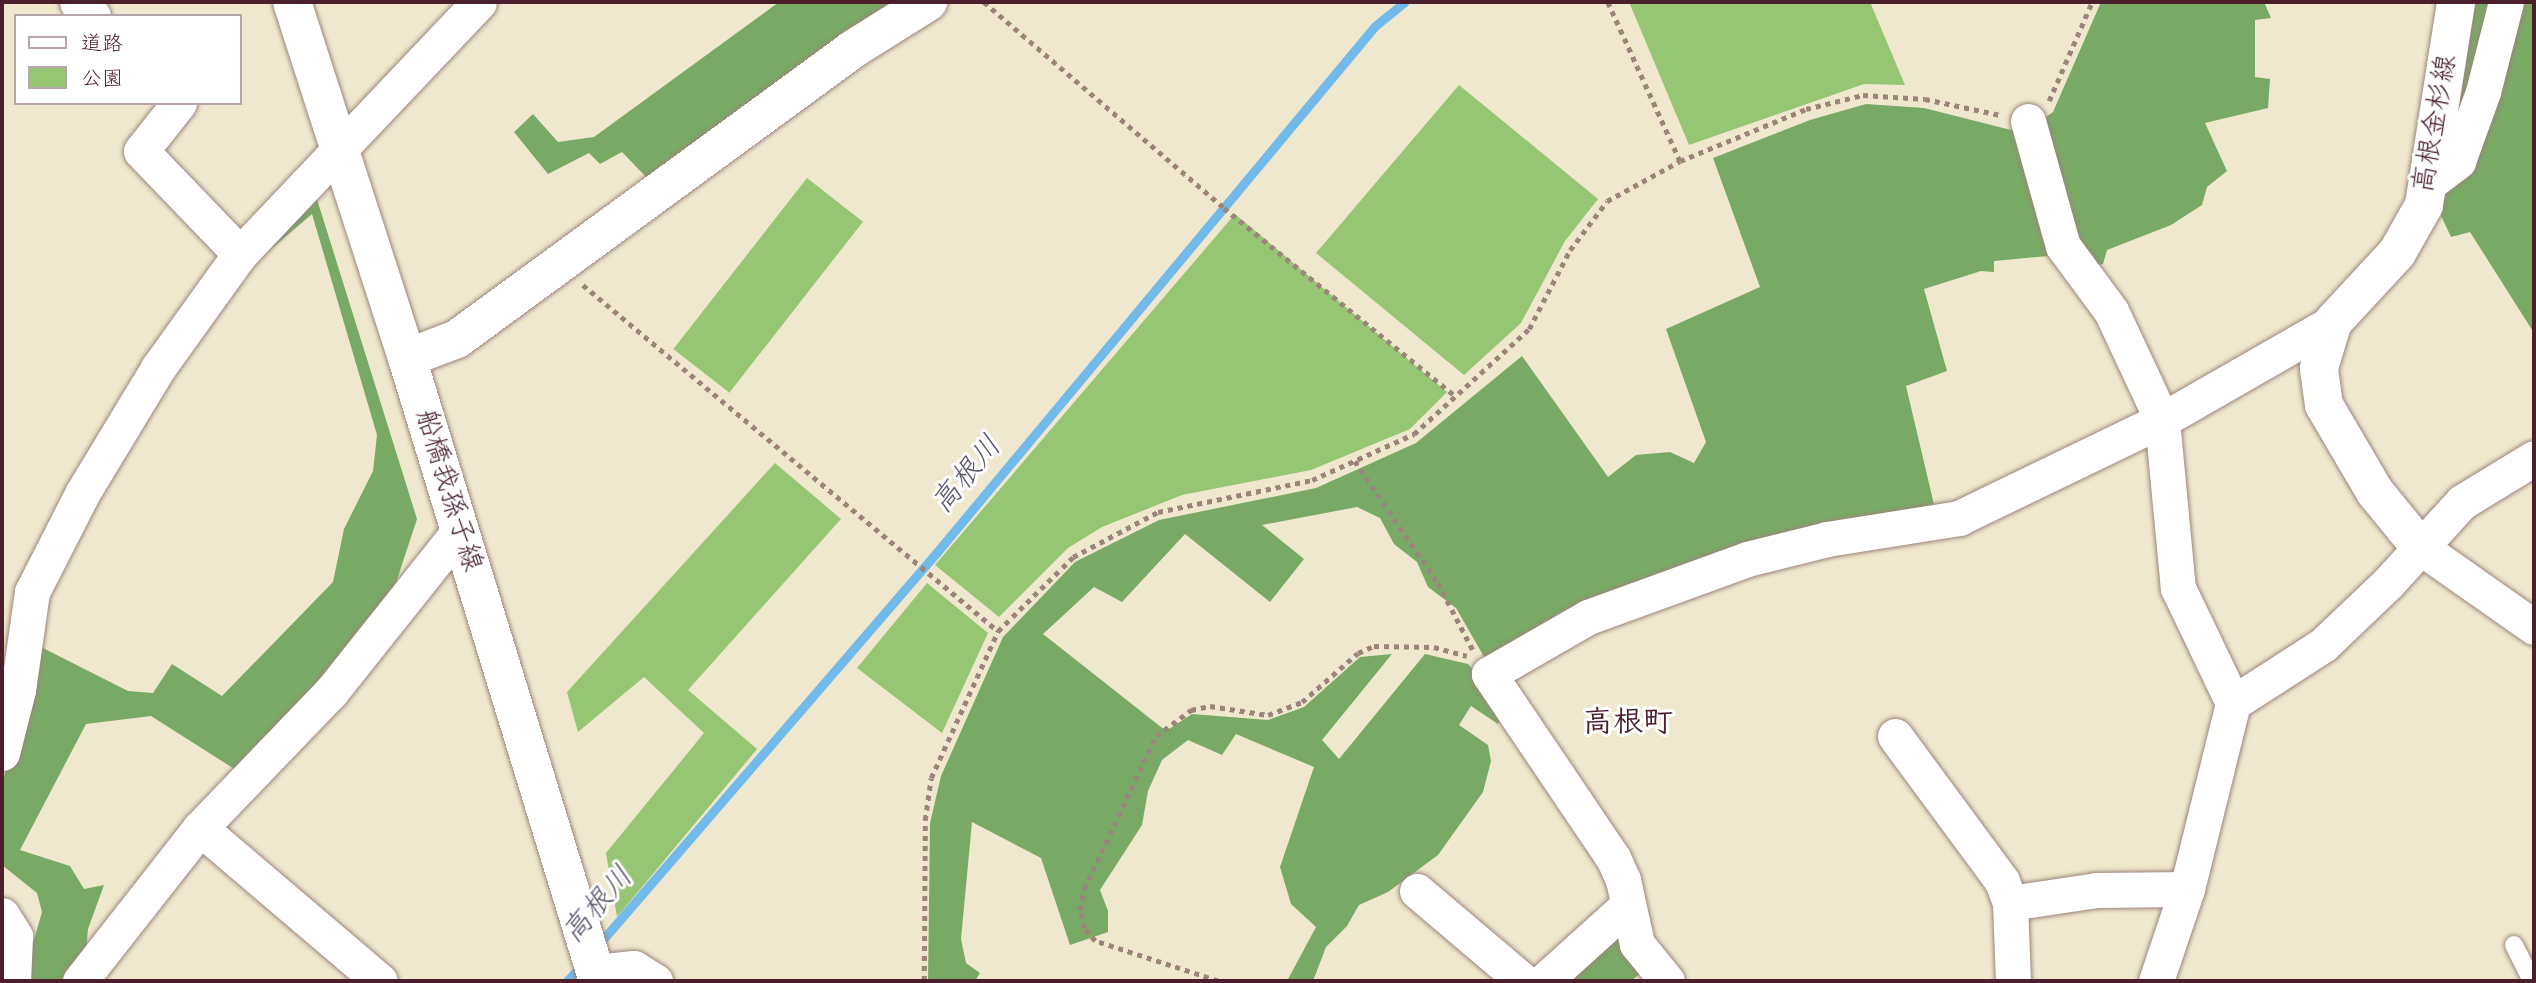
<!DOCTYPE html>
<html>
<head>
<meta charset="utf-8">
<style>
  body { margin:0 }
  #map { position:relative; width:2536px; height:983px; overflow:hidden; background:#efe8ce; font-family:"Indie Flower","Klee One",sans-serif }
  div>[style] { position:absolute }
  .green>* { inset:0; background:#96c573; transform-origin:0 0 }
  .forest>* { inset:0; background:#78aa65 }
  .stream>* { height:9px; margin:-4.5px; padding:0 4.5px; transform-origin:4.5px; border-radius:4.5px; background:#72baea }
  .path>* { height:4.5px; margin-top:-2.25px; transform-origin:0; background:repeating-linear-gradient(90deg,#9c847c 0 5px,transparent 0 10px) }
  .roads { filter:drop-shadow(0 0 2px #9c847c) drop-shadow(0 0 2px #9c847c) }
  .service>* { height:18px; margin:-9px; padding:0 9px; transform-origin:9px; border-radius:9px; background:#fff }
  .minor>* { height:35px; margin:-17.5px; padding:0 17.5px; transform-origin:17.5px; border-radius:17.5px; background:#fff }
  .tertiary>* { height:38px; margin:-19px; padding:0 19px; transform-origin:19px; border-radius:19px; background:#fff }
  .primary>* { height:38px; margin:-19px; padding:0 19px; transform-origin:19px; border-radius:19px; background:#fff }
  span { translate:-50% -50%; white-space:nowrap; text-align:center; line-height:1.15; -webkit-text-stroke:6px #fff; paint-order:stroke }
  .street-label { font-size:28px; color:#4a1f2b }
  .water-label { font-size:30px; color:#58556e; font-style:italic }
  .neighbourhood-label { font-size:30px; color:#4a1f2b; font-weight:700 }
  .frame { position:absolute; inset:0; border:4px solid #4a1f2b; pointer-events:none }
  .legend { position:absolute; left:14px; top:14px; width:228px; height:91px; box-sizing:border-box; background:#fff; border:2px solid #b7a5aa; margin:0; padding:9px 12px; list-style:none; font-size:21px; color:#4a1f2b }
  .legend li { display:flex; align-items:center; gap:14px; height:35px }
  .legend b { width:35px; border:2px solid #b7a5aa }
</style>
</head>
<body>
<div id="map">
  <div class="green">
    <i style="clip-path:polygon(1629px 2px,1870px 2px,1905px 85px,1864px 84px,1689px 145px)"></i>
    <i style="clip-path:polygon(1459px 85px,1598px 199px,1565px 241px,1521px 323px,1464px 375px,1316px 253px)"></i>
    <i style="left:807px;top:178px;width:71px;height:217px;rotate:38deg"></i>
    <i style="clip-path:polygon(1235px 214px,1447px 392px,1410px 429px,1311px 470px,1182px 495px,1102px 527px,1068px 548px,999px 617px,935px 565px)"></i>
    <i style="clip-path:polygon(775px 463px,841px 519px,688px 690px,757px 749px,617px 917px,606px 853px,704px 733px,644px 677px,578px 732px,567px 692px)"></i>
    <i style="clip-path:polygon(927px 583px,988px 633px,942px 733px,857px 668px)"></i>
  </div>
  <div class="forest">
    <i style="clip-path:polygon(779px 2px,900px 2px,647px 178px,622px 152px,600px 164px,589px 153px,548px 174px,514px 132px,533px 114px,558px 142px,594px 137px)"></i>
    <i style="clip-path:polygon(2101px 2px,2264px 2px,2271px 18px,2255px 20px,2255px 77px,2270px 79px,2268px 108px,2205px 123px,2227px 171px,2207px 187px,2202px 205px,2171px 225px,2107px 250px,2103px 264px,2091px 268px,2076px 252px,2055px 265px,2048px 256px,1994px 261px,1994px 272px,1981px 271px,1924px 289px,1947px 371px,1906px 386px,1936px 513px,1487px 662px,1456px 608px,1428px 587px,1417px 562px,1394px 544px,1380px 518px,1357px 507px,1262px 525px,1304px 559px,1270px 602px,1185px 534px,1122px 602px,1094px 587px,1043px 634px,1166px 731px,1192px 714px,1268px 720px,1304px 707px,1360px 657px,1392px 654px,1322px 740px,1339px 759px,1425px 654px,1468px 664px,1504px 705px,1498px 724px,1471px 706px,1459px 725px,1488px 745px,1491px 761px,1483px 792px,1438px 855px,1388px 892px,1359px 905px,1347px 926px,1326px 947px,1313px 981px,1287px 981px,1316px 927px,1291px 904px,1280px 867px,1314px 767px,1236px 734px,1222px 755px,1188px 740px,1162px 760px,1148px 791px,1142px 825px,1100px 890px,1108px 911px,1108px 932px,1070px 945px,1041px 858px,972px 822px,961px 939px,966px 963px,980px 973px,975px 981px,928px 981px,930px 823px,941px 776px,1003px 637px,1075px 562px,1159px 520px,1316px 488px,1416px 443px,1522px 356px,1608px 477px,1636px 455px,1670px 452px,1694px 463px,1706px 442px,1666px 329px,1760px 287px,1713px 158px,1810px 120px,1866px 104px,1924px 108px,2023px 133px,2053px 112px)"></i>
    <i style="clip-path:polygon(2467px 2px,2534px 2px,2534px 333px,2470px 232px,2451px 237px,2436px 205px)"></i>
    <i style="clip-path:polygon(316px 196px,417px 519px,389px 604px,236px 770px,151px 716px,86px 724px,20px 850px,70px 866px,84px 889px,104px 885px,88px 929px,85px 964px,92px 981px,22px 981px,42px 912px,37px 893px,2px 865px,2px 783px,28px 696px,37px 645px,128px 691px,153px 693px,172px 664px,222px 696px,333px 582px,344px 529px,373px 471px,377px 435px,312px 214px,237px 278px)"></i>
    <i style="clip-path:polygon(1622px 921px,1648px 967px,1631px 981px,1552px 981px)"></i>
  </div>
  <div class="stream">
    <i style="left:599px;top:944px;width:518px;rotate:-49.23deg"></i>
    <i style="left:937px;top:552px;width:684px;rotate:-50.22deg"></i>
    <i style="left:1375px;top:26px;width:38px;rotate:-39deg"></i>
    <i style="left:567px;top:981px;width:24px;rotate:-48deg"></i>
  </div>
  <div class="path">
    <i style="left:984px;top:2px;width:316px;rotate:40.6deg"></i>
    <i style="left:1224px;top:208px;width:296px;rotate:39.1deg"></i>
    <i style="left:1608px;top:2px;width:175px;rotate:65.6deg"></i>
    <i style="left:2049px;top:101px;width:108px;rotate:-66.5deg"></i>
    <i style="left:583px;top:285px;width:540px;rotate:39.82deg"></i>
    <i style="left:1355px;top:461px;width:148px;rotate:55.8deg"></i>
    <i style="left:1438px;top:583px;width:76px;rotate:62.4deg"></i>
    <i style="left:924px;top:981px;width:161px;rotate:-89.6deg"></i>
    <i style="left:925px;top:820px;width:42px;rotate:-81.9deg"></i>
    <i style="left:931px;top:778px;width:162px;rotate:-65.5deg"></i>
    <i style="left:998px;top:631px;width:105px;rotate:-44.6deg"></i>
    <i style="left:1073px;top:557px;width:96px;rotate:-27.9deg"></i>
    <i style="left:1158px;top:512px;width:157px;rotate:-11.7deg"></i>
    <i style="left:1312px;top:480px;width:112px;rotate:-24.3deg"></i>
    <i style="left:1414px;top:434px;width:156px;rotate:-42.4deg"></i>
    <i style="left:1529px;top:329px;width:89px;rotate:-62.6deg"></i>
    <i style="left:1570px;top:250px;width:61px;rotate:-52.9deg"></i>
    <i style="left:1607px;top:201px;width:83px;rotate:-28.7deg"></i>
    <i style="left:1680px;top:161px;width:136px;rotate:-22.4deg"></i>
    <i style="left:1806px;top:109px;width:59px;rotate:-13.8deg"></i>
    <i style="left:1863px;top:95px;width:62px;rotate:3.7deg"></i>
    <i style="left:1925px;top:99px;width:77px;rotate:12deg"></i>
    <i style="left:1218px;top:981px;width:129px;rotate:-162deg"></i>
    <i style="left:1095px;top:941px;width:17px;rotate:-130deg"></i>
    <i style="left:1084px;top:928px;width:18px;rotate:-103deg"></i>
    <i style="left:1080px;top:910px;width:21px;rotate:-79deg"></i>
    <i style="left:1084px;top:889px;width:169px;rotate:-64.8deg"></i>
    <i style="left:1156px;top:736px;width:44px;rotate:-36.6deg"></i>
    <i style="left:1191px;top:710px;width:19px;rotate:-12deg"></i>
    <i style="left:1210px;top:706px;width:59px;rotate:8.8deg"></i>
    <i style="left:1268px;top:715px;width:36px;rotate:-21deg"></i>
    <i style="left:1302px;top:702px;width:74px;rotate:-41.2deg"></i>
    <i style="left:1358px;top:653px;width:17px;rotate:-24deg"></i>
    <i style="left:1374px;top:646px;width:60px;rotate:1deg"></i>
    <i style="left:1434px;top:647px;width:34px;rotate:15deg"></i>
  </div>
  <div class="roads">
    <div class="service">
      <i style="left:2514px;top:945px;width:40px;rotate:63.4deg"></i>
    </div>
    <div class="minor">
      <i style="left:77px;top:2px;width:21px;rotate:41deg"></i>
      <i style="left:179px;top:103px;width:61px;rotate:128.4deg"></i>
      <i style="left:141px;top:151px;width:143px;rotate:46.1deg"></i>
      <i style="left:2028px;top:121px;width:130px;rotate:74.4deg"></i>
      <i style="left:2063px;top:246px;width:81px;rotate:53.6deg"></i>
      <i style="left:2111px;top:311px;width:120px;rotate:64.9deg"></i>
      <i style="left:2162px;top:420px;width:169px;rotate:84.6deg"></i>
      <i style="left:2178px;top:588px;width:127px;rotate:64.4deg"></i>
      <i style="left:2428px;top:184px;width:38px;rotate:-37deg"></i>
      <i style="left:2458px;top:161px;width:73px;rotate:-70.1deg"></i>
      <i style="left:2483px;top:92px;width:93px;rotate:-75.7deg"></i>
      <i style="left:2420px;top:547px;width:139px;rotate:35.1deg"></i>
      <i style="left:1895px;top:736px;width:180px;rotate:53.6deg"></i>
      <i style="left:2002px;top:881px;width:23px;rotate:70deg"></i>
      <i style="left:2010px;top:903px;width:78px;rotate:87.8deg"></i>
      <i style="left:2px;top:753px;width:65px;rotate:-75.7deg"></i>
      <i style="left:18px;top:690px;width:99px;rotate:-81.9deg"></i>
      <i style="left:32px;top:592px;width:112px;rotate:-63deg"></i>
      <i style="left:83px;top:492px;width:145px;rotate:-58.8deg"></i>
      <i style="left:158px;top:368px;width:140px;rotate:-54.3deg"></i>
      <i style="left:240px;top:254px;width:347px;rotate:-46.5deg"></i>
      <i style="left:200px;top:828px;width:236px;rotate:40.4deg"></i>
      <i style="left:1417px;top:891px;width:139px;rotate:40.3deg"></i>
      <i style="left:2010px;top:903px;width:88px;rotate:-8.5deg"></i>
      <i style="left:2097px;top:890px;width:90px;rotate:-0.6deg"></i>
      <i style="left:2px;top:915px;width:25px;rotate:58deg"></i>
      <i style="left:15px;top:936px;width:45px;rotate:92.5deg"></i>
      <i style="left:595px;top:972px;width:39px;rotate:-6deg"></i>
      <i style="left:634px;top:968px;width:25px;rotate:32deg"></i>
      <i style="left:80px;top:981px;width:194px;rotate:-51.9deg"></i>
      <i style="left:200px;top:828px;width:189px;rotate:-46.1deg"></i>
      <i style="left:331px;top:692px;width:206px;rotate:-51.5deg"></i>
      <i style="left:1544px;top:981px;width:112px;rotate:-42.1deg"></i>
      <i style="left:1667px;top:981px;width:48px;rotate:-129deg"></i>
      <i style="left:1637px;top:944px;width:66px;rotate:-102.3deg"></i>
      <i style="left:1623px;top:880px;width:24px;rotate:-114deg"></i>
      <i style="left:1613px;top:858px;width:222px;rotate:-124deg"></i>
      <i style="left:1489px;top:674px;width:114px;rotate:-29.9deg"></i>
      <i style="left:1588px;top:617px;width:169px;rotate:-20deg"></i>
      <i style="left:1747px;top:559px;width:82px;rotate:-14deg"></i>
      <i style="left:1827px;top:539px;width:134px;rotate:-9deg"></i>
      <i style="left:1959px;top:518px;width:225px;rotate:-25.8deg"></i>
      <i style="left:2162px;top:420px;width:197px;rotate:-29.8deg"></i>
      <i style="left:2156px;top:981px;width:97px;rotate:-71.4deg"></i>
      <i style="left:2187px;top:889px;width:192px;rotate:-76.1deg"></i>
      <i style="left:2233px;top:703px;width:107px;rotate:-32.8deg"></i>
      <i style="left:2323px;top:645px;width:90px;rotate:-43.6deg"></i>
      <i style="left:2388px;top:583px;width:110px;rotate:-47.6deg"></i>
      <i style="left:2462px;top:502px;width:84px;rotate:-31.4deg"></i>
    </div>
    <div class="tertiary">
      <i style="left:407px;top:358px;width:53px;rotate:-20.8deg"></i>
      <i style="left:457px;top:339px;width:491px;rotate:-36.2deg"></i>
      <i style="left:853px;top:49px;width:89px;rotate:-32.1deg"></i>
      <i style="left:2420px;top:547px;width:71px;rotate:-129.3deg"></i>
      <i style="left:2375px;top:492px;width:101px;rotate:-120.4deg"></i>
      <i style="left:2324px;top:405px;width:37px;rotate:-98deg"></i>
      <i style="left:2319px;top:368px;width:48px;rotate:-73.1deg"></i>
      <i style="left:2333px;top:322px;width:94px;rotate:-47.2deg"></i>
      <i style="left:2397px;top:253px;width:55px;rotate:-60.6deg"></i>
      <i style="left:2424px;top:205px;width:206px;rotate:-81deg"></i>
    </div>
    <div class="primary">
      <i style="left:292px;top:2px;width:374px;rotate:72.1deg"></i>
      <i style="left:407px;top:358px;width:652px;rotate:72.96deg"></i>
    </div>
  </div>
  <div class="street-label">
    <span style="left:2437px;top:124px;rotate:-80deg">高根金杉線</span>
    <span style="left:447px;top:491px;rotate:73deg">船橋我孫子線</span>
  </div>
  <div class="water-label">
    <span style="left:968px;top:476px;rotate:-50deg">高根川</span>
    <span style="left:599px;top:906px;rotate:-49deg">高根川</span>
  </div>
  <div class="neighbourhood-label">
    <span style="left:1628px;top:724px">高根町</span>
  </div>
  <div class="frame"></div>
  <ul class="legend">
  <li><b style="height:9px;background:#fff"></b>道路</li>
  <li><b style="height:19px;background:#96c573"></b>公園</li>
  </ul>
</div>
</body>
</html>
